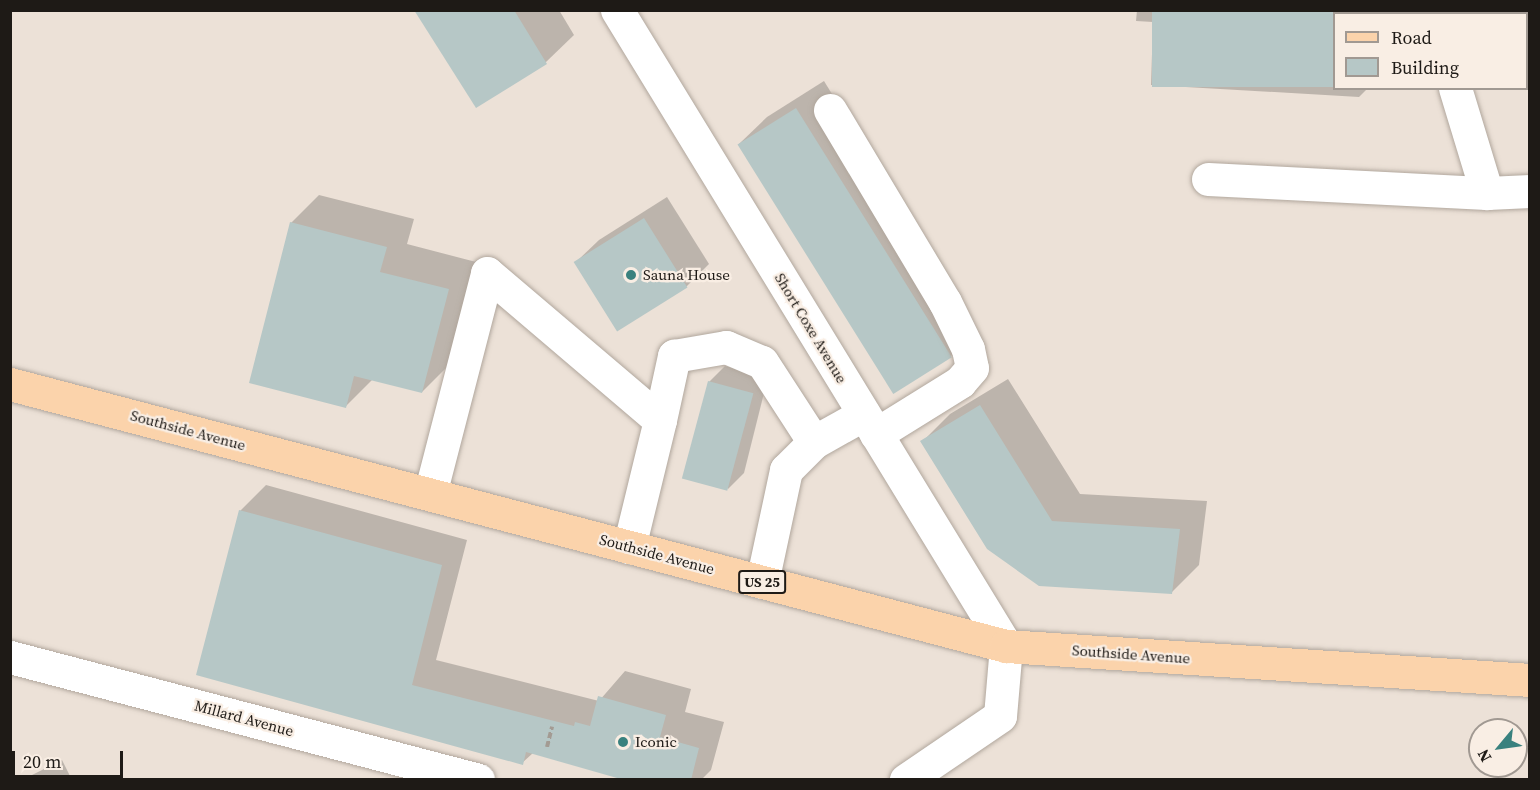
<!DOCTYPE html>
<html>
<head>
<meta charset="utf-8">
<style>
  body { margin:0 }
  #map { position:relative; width:1540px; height:790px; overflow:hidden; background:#ece1d7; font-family:"Source Serif 4",serif }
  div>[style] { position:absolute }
  .shadow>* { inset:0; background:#0003 }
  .building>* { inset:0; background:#b6c7c6; transform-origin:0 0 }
  .path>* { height:4px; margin-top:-2px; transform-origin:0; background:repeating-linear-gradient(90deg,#a39b93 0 6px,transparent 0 9px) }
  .roads { filter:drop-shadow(0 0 2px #b1a79d) drop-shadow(0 0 2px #b1a79d) }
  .minor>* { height:33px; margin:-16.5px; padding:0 16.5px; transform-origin:16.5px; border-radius:16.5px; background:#fff }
  .major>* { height:33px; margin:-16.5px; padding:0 16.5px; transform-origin:16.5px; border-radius:16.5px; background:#fbd3ab }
  .dots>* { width:16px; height:16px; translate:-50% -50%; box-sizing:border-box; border:3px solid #f9eee4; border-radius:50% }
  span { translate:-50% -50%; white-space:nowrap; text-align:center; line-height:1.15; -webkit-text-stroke:4.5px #f9eee4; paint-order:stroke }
  .shield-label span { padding:2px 4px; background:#f9eee4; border:2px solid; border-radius:4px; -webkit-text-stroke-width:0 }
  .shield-label { font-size:14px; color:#1e1a16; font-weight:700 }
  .poi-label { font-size:15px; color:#1e1a16 }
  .left { translate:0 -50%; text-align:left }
  .street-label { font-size:15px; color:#1e1a16 }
  .frame { position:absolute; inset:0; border:12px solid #1e1a16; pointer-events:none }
  .legend { position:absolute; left:1333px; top:12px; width:195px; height:78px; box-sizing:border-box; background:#f9eee4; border:2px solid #a19992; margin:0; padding:8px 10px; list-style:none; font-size:18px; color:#1e1a16 }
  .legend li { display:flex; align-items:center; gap:12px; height:30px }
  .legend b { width:30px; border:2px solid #a19992 }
  .north { position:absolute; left:1468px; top:718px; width:60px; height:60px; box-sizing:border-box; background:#f9eee4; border:2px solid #a19992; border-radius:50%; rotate:241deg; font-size:16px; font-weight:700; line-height:24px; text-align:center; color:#1e1a16 }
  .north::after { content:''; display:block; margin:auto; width:21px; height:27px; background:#39817e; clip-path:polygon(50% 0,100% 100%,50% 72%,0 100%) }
  .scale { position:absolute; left:12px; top:751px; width:111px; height:27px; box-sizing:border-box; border:3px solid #1e1a16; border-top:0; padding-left:8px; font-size:18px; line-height:21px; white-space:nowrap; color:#1e1a16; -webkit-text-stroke:4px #f9eee4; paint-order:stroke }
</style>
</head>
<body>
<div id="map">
  <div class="shadow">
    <i style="clip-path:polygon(422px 10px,559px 10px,574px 35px,546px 62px,476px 106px)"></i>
    <i style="clip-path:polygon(1137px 10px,1395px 10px,1334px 14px,1334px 88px,1368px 88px,1359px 97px,1151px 85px,1153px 22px,1136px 21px)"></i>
    <i style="clip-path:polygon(1520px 10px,1530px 10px,1530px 42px,1526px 14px)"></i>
    <i style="clip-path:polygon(824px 81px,977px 330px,949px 358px,739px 144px,767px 117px)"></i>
    <i style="clip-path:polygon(319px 195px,414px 219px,407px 244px,476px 262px,450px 364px,422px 392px,373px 379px,346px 406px,291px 223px)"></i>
    <i style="clip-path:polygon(667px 197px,709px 264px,686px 287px,618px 330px,576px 262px,599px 240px)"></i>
    <i style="clip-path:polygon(725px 366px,768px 377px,744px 473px,728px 489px,709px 382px)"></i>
    <i style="clip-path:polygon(1008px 379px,1080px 494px,1207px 501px,1199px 565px,1171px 593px,1039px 584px,922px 442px,950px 414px)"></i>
    <i style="clip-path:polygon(266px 485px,467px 540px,436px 660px,599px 701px,625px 671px,691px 689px,685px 712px,724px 722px,711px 770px,701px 780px,630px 780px,533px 753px,522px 763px,198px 674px,240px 511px)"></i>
    <i style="clip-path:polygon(62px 760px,72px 780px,22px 780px)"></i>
    <i style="clip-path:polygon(10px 771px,15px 780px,10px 780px)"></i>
  </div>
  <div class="building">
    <i style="clip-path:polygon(414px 10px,514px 10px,547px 64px,476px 108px)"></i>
    <i style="left:1152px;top:10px;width:183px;height:77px"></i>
    <i style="left:796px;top:108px;width:294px;height:69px;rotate:58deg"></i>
    <i style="left:644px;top:218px;width:82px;height:83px;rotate:58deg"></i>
    <i style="clip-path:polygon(290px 222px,387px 247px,380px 272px,449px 289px,422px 393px,354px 376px,346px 408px,249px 383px)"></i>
    <i style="left:708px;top:381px;width:47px;height:101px;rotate:15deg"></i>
    <i style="clip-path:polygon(980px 405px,1052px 521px,1180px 529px,1172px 594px,1039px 586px,987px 549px,920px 441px)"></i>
    <i style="clip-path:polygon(239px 510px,442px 565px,412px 685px,574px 726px,575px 722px,590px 726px,598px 696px,666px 715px,660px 737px,699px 748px,691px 780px,624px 780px,526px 752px,523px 765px,196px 675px)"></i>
  </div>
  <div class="path">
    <i style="left:547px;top:747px;width:21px;rotate:-76deg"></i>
  </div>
  <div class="roads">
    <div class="minor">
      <i style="left:617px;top:10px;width:746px;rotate:58.55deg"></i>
      <i style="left:1006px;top:646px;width:70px;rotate:94.9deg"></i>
      <i style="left:1000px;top:716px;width:114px;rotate:145.8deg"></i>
      <i style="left:1432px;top:10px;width:4px;rotate:76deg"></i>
      <i style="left:1455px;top:88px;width:110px;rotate:73.1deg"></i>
      <i style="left:830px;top:110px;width:224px;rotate:59.1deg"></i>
      <i style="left:945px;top:302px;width:52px;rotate:63.9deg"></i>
      <i style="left:968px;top:349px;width:19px;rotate:78deg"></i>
      <i style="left:972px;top:368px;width:18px;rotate:131deg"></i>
      <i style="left:960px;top:382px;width:99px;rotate:148.2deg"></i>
      <i style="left:1208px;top:179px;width:279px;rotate:2.9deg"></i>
      <i style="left:1487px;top:193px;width:43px;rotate:-2.7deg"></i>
      <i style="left:660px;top:420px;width:66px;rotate:-77.7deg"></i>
      <i style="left:674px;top:356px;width:53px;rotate:-9.8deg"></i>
      <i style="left:726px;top:347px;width:39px;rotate:23deg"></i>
      <i style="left:762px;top:362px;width:95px;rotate:57deg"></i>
      <i style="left:814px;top:442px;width:57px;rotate:-29.2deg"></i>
      <i style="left:430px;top:494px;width:228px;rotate:-75.5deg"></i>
      <i style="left:487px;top:273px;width:227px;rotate:40.4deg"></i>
      <i style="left:660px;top:420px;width:131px;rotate:103.7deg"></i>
      <i style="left:762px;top:582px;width:115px;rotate:-77.9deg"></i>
      <i style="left:786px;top:470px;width:40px;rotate:-45deg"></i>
      <i style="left:10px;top:657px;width:484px;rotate:14.7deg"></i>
    </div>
    <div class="major">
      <i style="left:10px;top:384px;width:1030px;rotate:14.74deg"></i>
      <i style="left:1006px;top:646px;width:525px;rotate:3.71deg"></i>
    </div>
  </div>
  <div class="dots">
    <i style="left:631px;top:275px;background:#39817e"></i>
    <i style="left:623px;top:742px;background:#39817e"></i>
  </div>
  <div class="shield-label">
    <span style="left:762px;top:582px">US 25</span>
  </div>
  <div class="poi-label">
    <span class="left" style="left:643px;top:275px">Sauna House</span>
    <span class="left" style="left:635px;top:742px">Iconic</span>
  </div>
  <div class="street-label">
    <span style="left:811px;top:328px;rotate:59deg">Short Coxe Avenue</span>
    <span style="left:188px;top:430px;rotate:15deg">Southside Avenue</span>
    <span style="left:657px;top:554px;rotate:15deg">Southside Avenue</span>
    <span style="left:1131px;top:654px;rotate:4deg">Southside Avenue</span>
    <span style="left:244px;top:718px;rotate:15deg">Millard Avenue</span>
  </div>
  <div class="frame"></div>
  <ul class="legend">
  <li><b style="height:8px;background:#fbd3ab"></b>Road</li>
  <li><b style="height:16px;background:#b6c7c6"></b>Building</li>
  </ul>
  <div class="north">N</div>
  <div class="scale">20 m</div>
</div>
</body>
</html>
